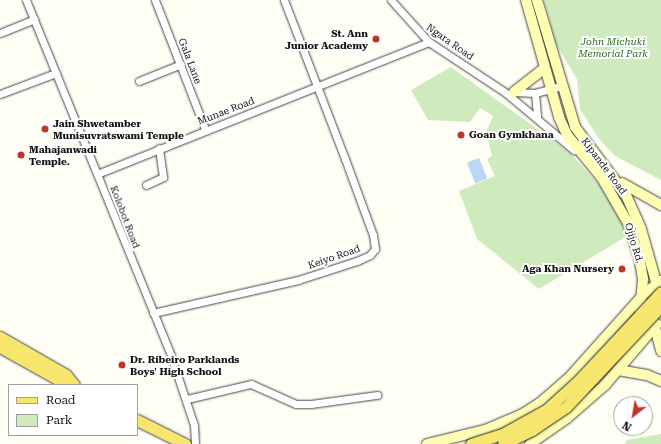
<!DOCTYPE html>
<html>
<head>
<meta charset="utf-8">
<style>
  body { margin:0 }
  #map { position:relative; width:661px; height:444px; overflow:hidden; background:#fffef5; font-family:"Roboto Serif",serif }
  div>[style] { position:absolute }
  .green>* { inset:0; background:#cfeabd }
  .water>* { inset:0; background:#bad8f6; transform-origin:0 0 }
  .roads { filter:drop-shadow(0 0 1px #444) drop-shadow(0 0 1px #444) }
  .street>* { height:7px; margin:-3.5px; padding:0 3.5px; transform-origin:3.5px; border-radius:3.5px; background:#fff }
  .secondary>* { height:10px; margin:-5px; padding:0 5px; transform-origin:5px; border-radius:5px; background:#fdfeb1 }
  .primary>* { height:11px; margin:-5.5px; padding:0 5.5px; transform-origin:5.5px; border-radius:5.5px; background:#f7e66d }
  .bridges { filter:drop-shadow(0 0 1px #222) drop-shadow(0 0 1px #222) }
  .primary-bridge>* { height:11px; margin:-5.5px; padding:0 5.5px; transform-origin:5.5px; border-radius:5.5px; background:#f7e66d }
  .dots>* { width:11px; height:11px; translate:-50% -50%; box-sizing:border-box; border:2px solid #fff; border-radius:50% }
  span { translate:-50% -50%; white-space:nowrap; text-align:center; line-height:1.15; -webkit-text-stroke:4px #fff; paint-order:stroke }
  .poi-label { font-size:10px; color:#111; font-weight:700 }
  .right { translate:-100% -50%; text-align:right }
  .left { translate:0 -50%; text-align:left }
  .park-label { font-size:10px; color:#276a20; font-style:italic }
  .street-label { font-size:10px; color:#111 }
  .legend { position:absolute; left:8px; top:384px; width:130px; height:52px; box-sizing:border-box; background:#fff; border:1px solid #a0a0a0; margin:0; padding:5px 7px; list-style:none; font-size:12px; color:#111 }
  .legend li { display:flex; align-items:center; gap:8px; height:20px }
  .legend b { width:20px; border:1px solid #a0a0a0 }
  .north { position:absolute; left:613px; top:396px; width:40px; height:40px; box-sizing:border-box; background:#fff; border:1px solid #a0a0a0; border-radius:50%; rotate:211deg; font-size:11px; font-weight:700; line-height:16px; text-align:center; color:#111 }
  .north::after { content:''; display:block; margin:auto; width:14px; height:18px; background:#c23328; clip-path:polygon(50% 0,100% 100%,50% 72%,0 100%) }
</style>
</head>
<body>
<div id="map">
  <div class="green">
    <i style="clip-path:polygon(544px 0,661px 0,661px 180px,615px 156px,599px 139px,580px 109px,577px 79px,556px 44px)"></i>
    <i style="clip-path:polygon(451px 67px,569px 152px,605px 191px,629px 235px,539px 289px,477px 239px,459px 191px,495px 176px,487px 159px,492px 156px,486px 133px,493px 116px,480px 108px,470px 122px,428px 120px,411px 90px)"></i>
    <i style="clip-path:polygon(661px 434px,661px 444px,625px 444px,627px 440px)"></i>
  </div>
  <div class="water">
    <i style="left:479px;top:158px;width:22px;height:13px;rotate:68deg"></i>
  </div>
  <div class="roads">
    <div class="street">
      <i style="left:26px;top:0;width:384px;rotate:67.8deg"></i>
      <i style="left:171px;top:356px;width:73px;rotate:71.6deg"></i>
      <i style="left:194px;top:425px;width:19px;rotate:87deg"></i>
      <i style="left:155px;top:0;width:138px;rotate:68.8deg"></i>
      <i style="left:391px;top:0;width:57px;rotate:47.9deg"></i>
      <i style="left:429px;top:42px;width:92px;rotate:33.5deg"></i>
      <i style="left:506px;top:93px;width:89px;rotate:40deg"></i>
      <i style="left:0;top:33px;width:37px;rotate:-22deg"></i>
      <i style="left:139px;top:81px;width:45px;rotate:-22deg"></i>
      <i style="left:514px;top:92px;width:21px;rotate:3deg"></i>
      <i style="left:535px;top:93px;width:28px;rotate:-15deg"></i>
      <i style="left:535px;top:93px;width:24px;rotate:85deg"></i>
      <i style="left:0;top:94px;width:60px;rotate:-20.6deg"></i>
      <i style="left:97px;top:174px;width:357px;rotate:-21.7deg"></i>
      <i style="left:146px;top:185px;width:19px;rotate:-25deg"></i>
      <i style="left:163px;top:177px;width:29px;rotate:-98deg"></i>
      <i style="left:153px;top:313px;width:149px;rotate:-12.8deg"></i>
      <i style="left:298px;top:280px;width:62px;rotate:-17.9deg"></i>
      <i style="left:357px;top:261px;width:14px;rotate:-25deg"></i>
      <i style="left:370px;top:255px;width:8px;rotate:-50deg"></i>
      <i style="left:375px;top:249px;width:14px;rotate:-98deg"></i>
      <i style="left:373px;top:235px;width:81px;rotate:-110.2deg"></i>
      <i style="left:345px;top:159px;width:170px;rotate:-111deg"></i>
      <i style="left:187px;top:399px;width:66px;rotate:-13.2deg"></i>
      <i style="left:251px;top:384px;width:49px;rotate:24deg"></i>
      <i style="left:296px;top:404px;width:15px"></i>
      <i style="left:311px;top:404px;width:67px;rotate:-7.8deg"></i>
    </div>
    <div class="secondary">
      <i style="left:526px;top:0;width:122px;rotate:74.2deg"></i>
      <i style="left:559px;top:117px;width:20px;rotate:66deg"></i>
      <i style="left:567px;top:135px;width:55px;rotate:50.9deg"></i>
      <i style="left:602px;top:178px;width:52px;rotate:60deg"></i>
      <i style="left:628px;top:223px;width:35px;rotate:72deg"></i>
      <i style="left:639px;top:256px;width:23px;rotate:80deg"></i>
      <i style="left:643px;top:279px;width:38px;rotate:95deg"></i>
      <i style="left:640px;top:317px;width:9px;rotate:49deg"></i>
      <i style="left:646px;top:324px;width:8px"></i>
      <i style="left:654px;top:324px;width:28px;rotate:75deg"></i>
      <i style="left:537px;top:0;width:133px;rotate:73.3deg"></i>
      <i style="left:575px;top:127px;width:85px;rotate:53.1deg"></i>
      <i style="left:626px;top:195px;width:37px;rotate:66deg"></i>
      <i style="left:641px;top:229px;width:58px;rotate:74.1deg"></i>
      <i style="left:514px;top:92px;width:39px;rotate:-38deg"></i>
      <i style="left:622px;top:183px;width:45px;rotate:29.4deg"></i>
      <i style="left:618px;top:370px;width:29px;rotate:10deg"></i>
      <i style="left:647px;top:375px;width:15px;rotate:23deg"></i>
      <i style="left:427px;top:444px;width:60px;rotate:-13.6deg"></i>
      <i style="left:485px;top:430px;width:39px;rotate:-23deg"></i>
      <i style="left:521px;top:415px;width:22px;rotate:-32deg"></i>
      <i style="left:540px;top:403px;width:37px;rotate:-41deg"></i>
      <i style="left:568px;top:379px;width:115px;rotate:-48.2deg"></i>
      <i style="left:645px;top:293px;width:20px;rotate:-37deg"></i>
      <i style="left:530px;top:444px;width:45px;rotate:-35.1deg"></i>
      <i style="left:567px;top:418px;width:50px;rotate:-41deg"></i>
      <i style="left:605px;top:385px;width:80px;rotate:-49.6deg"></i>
    </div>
    <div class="primary">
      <i style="left:0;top:337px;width:76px;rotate:29.9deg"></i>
      <i style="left:66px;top:375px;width:13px;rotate:51deg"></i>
      <i style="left:0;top:347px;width:78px;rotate:29.2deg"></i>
      <i style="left:137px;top:420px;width:54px;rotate:26.6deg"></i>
    </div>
  </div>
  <div class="bridges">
    <div class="primary-bridge">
      <i style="left:471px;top:444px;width:35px;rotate:-18deg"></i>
      <i style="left:504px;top:433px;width:48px;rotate:-28.7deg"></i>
      <i style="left:546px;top:410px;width:45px;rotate:-42.3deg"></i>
      <i style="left:579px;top:380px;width:120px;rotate:-47deg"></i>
      <i style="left:503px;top:444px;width:32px;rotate:-26deg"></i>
      <i style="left:532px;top:430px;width:41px;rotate:-34.1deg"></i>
      <i style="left:566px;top:407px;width:139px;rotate:-46.8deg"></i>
    </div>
  </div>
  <div class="dots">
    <i style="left:376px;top:39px;background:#c23328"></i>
    <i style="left:45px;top:129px;background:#c23328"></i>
    <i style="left:461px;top:135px;background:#c23328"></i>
    <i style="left:21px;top:155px;background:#c23328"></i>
    <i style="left:622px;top:269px;background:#c23328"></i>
    <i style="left:122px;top:365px;background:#c23328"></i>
  </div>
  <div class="poi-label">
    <span class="right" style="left:368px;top:39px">St. Ann<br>Junior Academy</span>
    <span class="left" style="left:53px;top:129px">Jain Shwetamber<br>Munisuvratswami Temple</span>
    <span class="left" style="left:469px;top:135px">Goan Gymkhana</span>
    <span class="left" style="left:29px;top:155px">Mahajanwadi<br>Temple.</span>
    <span class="right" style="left:614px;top:269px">Aga Khan Nursery</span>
    <span class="left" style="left:130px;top:365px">Dr. Ribeiro Parklands<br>Boys' High School</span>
  </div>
  <div class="park-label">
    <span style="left:613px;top:47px">John Michuki<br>Memorial Park</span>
  </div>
  <div class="street-label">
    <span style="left:450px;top:42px;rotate:35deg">Ngara Road</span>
    <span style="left:190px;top:61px;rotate:69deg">Gala Lane</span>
    <span style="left:226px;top:111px;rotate:-21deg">Munae Road</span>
    <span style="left:604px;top:166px;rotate:53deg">Kipande Road</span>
    <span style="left:125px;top:217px;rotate:69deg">Kolobot Road</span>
    <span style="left:634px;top:243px;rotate:73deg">Ojijo Rd.</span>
    <span style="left:334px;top:257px;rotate:-19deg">Keiyo Road</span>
  </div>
  <ul class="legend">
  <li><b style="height:5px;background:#f7e66d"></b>Road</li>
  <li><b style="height:11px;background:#cfeabd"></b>Park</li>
  </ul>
  <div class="north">N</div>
</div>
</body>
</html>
